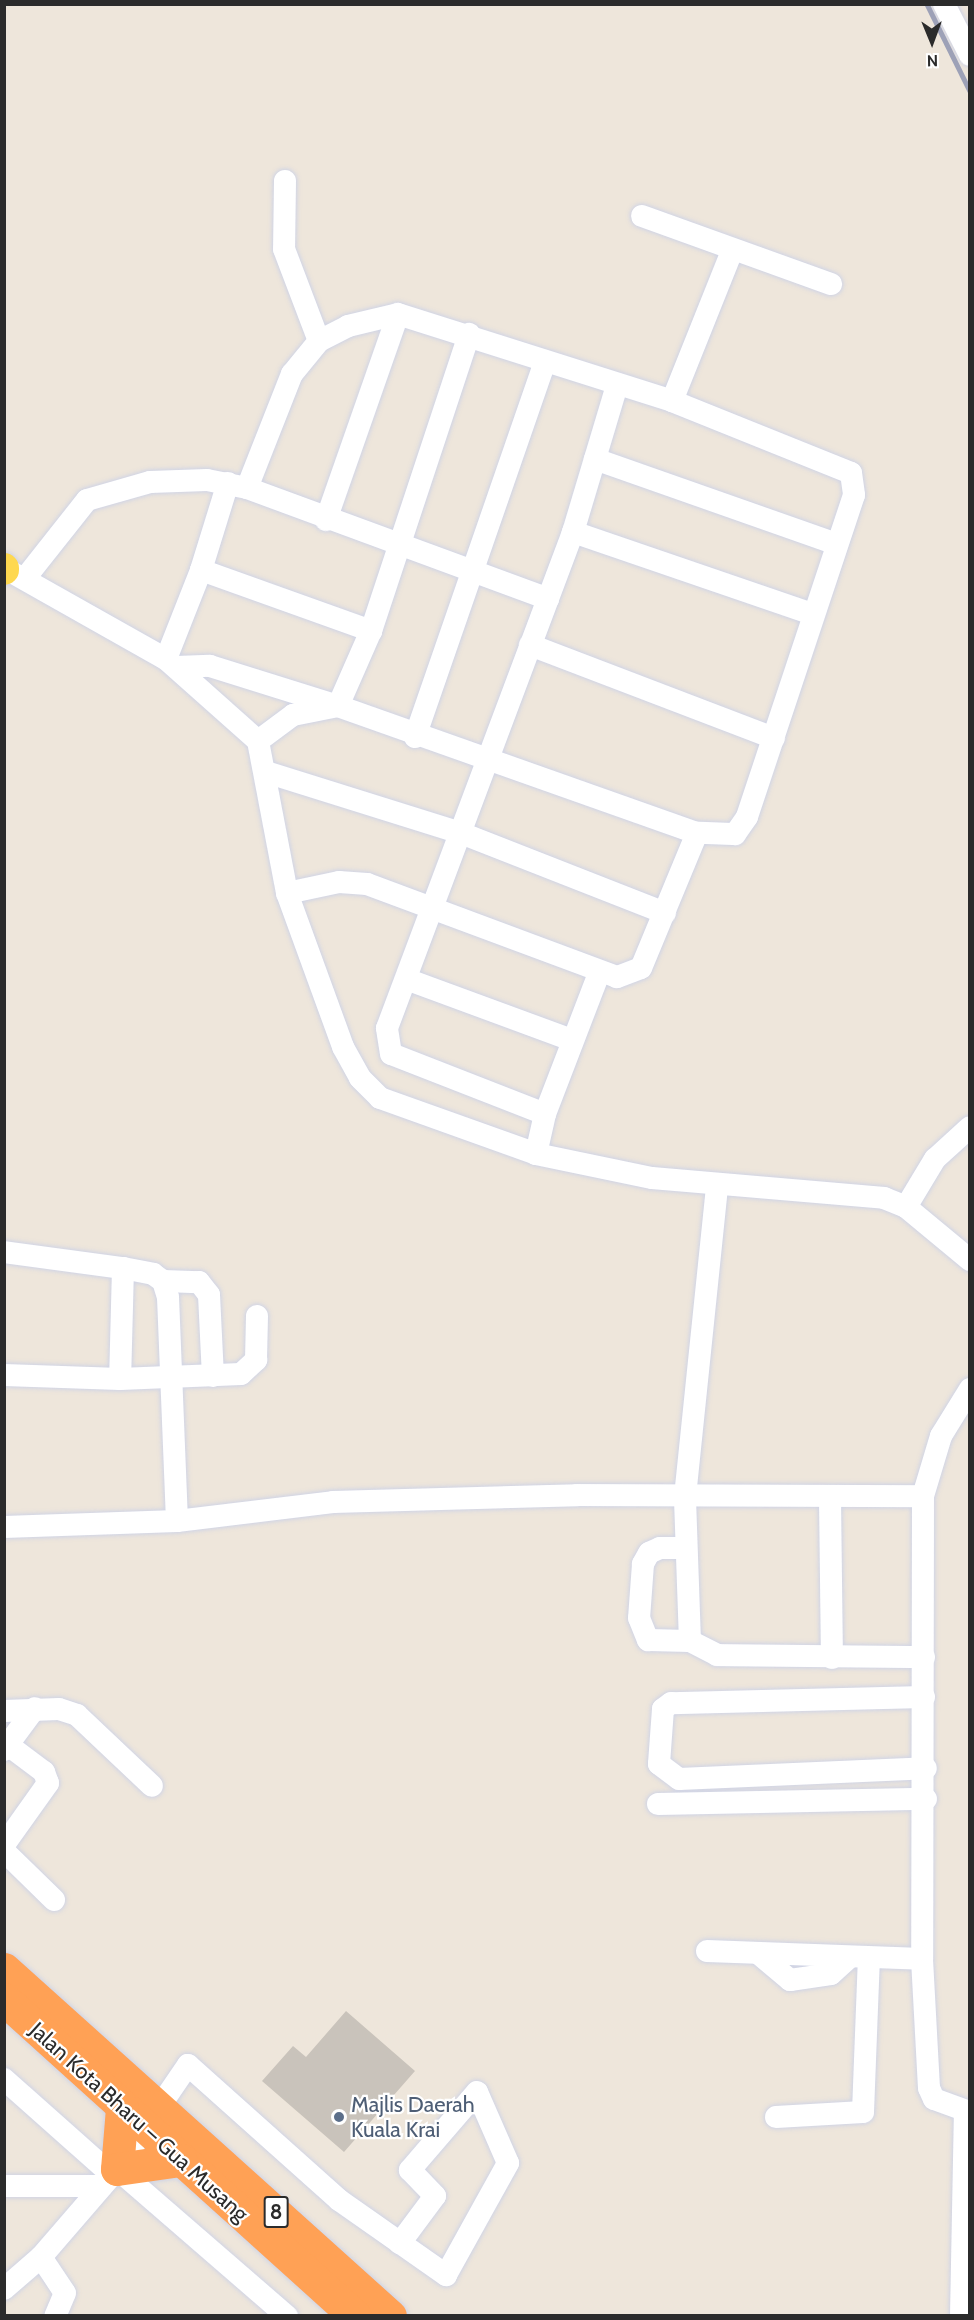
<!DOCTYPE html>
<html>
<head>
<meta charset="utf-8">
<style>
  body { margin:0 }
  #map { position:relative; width:974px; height:2320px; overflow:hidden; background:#eee6db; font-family:Cabin,sans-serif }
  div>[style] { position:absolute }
  .building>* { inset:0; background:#c9c3bb }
  .roads { filter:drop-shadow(0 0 2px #d0d4e5) drop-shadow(0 0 2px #d0d4e5) }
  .minor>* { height:22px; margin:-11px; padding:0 11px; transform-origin:11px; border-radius:11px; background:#fff }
  .major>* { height:30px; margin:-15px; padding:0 15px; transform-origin:15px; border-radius:15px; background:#fed850 }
  .highway>* { height:33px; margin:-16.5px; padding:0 16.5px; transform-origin:16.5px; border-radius:16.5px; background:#ffa155 }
  .rail>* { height:4.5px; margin:-2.25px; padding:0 2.25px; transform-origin:2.25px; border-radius:2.25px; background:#9da1b7 }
  .dots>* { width:16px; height:16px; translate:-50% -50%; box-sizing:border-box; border:3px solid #fff; border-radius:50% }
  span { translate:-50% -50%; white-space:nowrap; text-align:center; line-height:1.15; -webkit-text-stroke:4.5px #fff; paint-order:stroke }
  .shield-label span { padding:2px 4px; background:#fff; border:2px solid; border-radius:4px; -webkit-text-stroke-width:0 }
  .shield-label { font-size:21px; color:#2b2b2b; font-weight:700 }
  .service-label { font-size:22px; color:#4e5e75 }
  .left { translate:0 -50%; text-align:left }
  .street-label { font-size:22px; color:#2b2b2b }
  .frame { position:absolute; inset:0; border:6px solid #2b2b2b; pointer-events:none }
  .north { position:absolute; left:902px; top:12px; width:60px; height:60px; -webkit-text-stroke:4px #fff; paint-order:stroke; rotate:179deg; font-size:16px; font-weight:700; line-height:24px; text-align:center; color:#2b2b2b }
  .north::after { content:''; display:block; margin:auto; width:21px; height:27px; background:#2b2b2b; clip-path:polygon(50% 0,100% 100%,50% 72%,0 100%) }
</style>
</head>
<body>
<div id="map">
  <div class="building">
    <i style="clip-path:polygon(346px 2011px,415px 2071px,344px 2152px,262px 2081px,293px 2046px,306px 2057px)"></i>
  </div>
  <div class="roads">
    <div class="minor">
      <i style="left:944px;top:4px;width:57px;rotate:63deg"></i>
      <i style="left:285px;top:181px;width:68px;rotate:90.8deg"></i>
      <i style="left:284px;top:249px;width:98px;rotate:69.2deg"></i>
      <i style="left:642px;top:216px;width:201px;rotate:19.8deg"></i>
      <i style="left:672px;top:401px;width:162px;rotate:-68.2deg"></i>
      <i style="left:595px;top:459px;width:256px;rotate:19.4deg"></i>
      <i style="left:247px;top:488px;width:123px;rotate:-68.5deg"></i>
      <i style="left:292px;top:374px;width:43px;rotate:-50.7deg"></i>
      <i style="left:319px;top:341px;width:33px;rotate:-27deg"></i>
      <i style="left:348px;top:326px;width:51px;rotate:-13.5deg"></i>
      <i style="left:398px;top:314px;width:287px;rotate:17.6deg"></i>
      <i style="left:672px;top:401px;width:193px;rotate:21.9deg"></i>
      <i style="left:851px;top:473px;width:22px;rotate:82deg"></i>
      <i style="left:854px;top:495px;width:339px;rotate:108.4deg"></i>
      <i style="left:747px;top:817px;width:21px;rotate:125deg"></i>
      <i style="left:735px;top:834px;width:38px;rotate:-178deg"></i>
      <i style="left:326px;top:520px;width:218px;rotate:-70.7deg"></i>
      <i style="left:573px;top:532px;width:254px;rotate:18.9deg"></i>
      <i style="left:6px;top:569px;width:184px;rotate:29.4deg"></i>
      <i style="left:166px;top:659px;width:123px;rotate:41.7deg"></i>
      <i style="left:258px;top:741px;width:155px;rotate:79.2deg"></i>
      <i style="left:287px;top:893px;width:164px;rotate:70deg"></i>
      <i style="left:343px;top:1047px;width:35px;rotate:61deg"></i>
      <i style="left:360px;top:1078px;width:28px;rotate:45deg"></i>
      <i style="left:380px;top:1098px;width:166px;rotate:19.7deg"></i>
      <i style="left:536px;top:1154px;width:118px;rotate:11.7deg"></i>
      <i style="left:652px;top:1178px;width:233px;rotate:4.9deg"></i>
      <i style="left:884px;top:1198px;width:24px;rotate:22deg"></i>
      <i style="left:906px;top:1207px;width:83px;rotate:39.6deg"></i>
      <i style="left:201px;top:570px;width:91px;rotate:-72.8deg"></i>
      <i style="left:26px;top:577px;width:98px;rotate:-51.6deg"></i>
      <i style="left:87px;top:500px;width:66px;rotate:-15.9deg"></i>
      <i style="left:150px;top:482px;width:57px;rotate:-2deg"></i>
      <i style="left:207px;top:480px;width:41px;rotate:11.3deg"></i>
      <i style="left:247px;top:488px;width:321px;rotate:20.2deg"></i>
      <i style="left:530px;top:645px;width:261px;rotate:20.9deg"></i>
      <i style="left:166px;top:659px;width:96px;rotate:-68.5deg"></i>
      <i style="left:201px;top:570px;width:181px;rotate:19.7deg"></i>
      <i style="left:176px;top:667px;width:34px;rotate:-2deg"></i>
      <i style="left:210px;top:666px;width:134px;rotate:17.4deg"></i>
      <i style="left:338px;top:706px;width:82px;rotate:-66.3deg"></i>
      <i style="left:371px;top:631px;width:313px;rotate:-71.7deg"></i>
      <i style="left:415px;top:737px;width:397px;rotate:-70.9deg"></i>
      <i style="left:258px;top:741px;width:44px;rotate:-36.6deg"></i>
      <i style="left:293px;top:715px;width:46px;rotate:-11.3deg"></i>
      <i style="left:338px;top:706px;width:381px;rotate:19.5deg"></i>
      <i style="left:697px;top:833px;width:146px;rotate:112.5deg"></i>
      <i style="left:641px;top:968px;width:26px;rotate:159deg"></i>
      <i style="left:617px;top:977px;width:267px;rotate:-159.6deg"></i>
      <i style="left:367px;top:884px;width:28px;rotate:-176deg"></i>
      <i style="left:339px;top:882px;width:53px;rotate:168.1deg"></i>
      <i style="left:266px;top:772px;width:204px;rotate:17.4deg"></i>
      <i style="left:461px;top:833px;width:219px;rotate:21.4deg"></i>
      <i style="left:406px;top:979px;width:177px;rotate:20.2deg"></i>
      <i style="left:545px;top:1114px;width:165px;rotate:-158.7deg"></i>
      <i style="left:391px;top:1054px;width:26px;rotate:-99deg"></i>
      <i style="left:387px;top:1028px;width:530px;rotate:-69.44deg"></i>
      <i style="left:573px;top:532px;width:153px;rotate:-73.3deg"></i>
      <i style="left:536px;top:1154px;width:41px;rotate:-77.3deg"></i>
      <i style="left:545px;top:1114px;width:151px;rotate:-69deg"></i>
      <i style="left:717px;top:1187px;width:314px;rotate:95.9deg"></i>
      <i style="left:685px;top:1499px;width:142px;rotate:88deg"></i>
      <i style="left:690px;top:1641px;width:30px;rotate:27deg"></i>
      <i style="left:717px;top:1655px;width:207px;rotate:0.6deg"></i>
      <i style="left:906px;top:1207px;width:56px;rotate:-58.9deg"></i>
      <i style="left:935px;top:1159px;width:47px;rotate:-42.4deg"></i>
      <i style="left:4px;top:1252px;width:120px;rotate:7.7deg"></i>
      <i style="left:123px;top:1268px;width:111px;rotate:91.5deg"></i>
      <i style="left:123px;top:1268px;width:31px;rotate:11deg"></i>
      <i style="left:153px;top:1274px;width:12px;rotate:35deg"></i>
      <i style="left:163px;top:1281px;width:17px;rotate:73deg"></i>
      <i style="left:168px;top:1297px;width:224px;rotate:87.7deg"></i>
      <i style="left:163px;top:1281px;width:36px;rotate:2deg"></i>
      <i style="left:199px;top:1282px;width:16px;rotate:52deg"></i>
      <i style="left:209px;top:1295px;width:81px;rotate:87.2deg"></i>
      <i style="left:4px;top:1375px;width:116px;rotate:2deg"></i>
      <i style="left:120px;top:1379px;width:121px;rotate:-2.4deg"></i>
      <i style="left:241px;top:1374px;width:21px;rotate:-43deg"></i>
      <i style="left:256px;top:1360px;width:44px;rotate:-88.7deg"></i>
      <i style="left:970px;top:1389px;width:55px;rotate:121.7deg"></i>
      <i style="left:941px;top:1436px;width:63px;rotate:106.7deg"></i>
      <i style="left:923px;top:1496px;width:463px;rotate:90.1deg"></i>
      <i style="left:922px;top:1959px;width:129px;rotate:86.9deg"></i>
      <i style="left:929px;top:2088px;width:12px;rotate:66deg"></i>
      <i style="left:934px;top:2099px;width:38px;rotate:20deg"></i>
      <i style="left:830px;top:1498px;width:160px;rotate:89.3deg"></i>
      <i style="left:4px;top:1527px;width:173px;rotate:-2deg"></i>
      <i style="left:177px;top:1521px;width:157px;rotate:-6.9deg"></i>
      <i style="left:333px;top:1502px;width:244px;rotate:-1.6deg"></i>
      <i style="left:577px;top:1495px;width:346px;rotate:0.2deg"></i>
      <i style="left:685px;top:1548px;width:25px;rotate:180deg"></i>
      <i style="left:660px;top:1548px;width:12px;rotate:156deg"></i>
      <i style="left:649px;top:1553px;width:13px;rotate:119deg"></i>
      <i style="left:643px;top:1564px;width:54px;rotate:94.2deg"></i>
      <i style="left:639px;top:1618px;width:24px;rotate:68deg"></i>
      <i style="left:648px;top:1640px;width:42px;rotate:1.4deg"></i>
      <i style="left:924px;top:1697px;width:253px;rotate:178.6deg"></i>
      <i style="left:671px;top:1703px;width:10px;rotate:143deg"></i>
      <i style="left:663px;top:1709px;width:55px;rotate:94.2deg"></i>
      <i style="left:659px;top:1764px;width:25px;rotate:37deg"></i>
      <i style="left:679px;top:1779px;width:247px;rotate:-2.5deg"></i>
      <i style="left:4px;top:1711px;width:55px;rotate:-2.1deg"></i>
      <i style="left:59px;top:1709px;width:19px;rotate:18deg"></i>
      <i style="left:77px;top:1715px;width:103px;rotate:43.4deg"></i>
      <i style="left:4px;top:1750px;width:52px;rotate:-53.6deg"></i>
      <i style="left:658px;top:1804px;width:268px;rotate:-1.1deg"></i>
      <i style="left:4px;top:1845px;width:76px;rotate:-54.6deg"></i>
      <i style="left:48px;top:1783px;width:12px;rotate:-110deg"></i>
      <i style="left:44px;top:1772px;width:45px;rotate:-143.1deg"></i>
      <i style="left:4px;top:1851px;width:70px;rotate:44.4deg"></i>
      <i style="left:707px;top:1951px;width:215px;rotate:2.1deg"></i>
      <i style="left:758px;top:1953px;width:42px;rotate:40.2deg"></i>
      <i style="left:790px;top:1980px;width:41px;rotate:-8.3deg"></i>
      <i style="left:831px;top:1974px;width:24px;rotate:-42deg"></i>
      <i style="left:4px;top:2079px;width:144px;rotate:41.6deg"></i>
      <i style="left:776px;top:2117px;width:87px;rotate:-3.3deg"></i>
      <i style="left:863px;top:2112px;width:153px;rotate:-87.8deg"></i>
      <i style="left:117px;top:2169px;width:225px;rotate:40.9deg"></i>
      <i style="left:4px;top:2186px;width:98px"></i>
      <i style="left:41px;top:2257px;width:43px;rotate:56.3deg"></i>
      <i style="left:65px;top:2293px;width:25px;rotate:113deg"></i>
      <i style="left:4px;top:2289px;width:49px;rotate:-40.9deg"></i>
      <i style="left:41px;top:2257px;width:116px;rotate:-49.2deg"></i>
      <i style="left:117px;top:2169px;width:126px;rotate:-55.7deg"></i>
      <i style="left:188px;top:2065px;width:203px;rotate:41.8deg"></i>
      <i style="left:339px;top:2200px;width:131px;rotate:35deg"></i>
      <i style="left:446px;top:2275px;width:128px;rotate:-61deg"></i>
      <i style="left:508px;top:2163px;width:77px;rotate:-113.6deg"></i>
      <i style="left:477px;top:2092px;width:103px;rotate:130.7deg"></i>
      <i style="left:410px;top:2170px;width:36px;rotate:46deg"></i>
      <i style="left:435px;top:2196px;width:59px;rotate:126.7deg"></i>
      <i style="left:961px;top:2316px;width:204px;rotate:-88.9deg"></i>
    </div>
    <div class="major">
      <i style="left:4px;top:568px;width:2px;rotate:90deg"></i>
    </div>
    <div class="highway">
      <i style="left:4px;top:1969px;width:519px;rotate:41.95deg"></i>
      <i style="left:4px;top:1999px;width:473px;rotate:42.1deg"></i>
      <i style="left:122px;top:2108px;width:61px;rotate:94.7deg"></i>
      <i style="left:117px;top:2169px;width:64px;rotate:-8.1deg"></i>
    </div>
  </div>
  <div class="rail">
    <i style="left:927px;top:4px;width:97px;rotate:63.7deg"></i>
  </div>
  <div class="dots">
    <i style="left:339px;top:2117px;background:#5c6f8a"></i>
  </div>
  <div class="shield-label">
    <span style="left:276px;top:2212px">8</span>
  </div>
  <div class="service-label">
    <span class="left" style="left:351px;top:2117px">Majlis Daerah<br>Kuala Krai</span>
  </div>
  <div class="street-label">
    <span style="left:139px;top:2122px;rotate:42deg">Jalan Kota Bharu – Gua Musang</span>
  </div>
  <div class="frame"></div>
  <div class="north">N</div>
</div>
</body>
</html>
